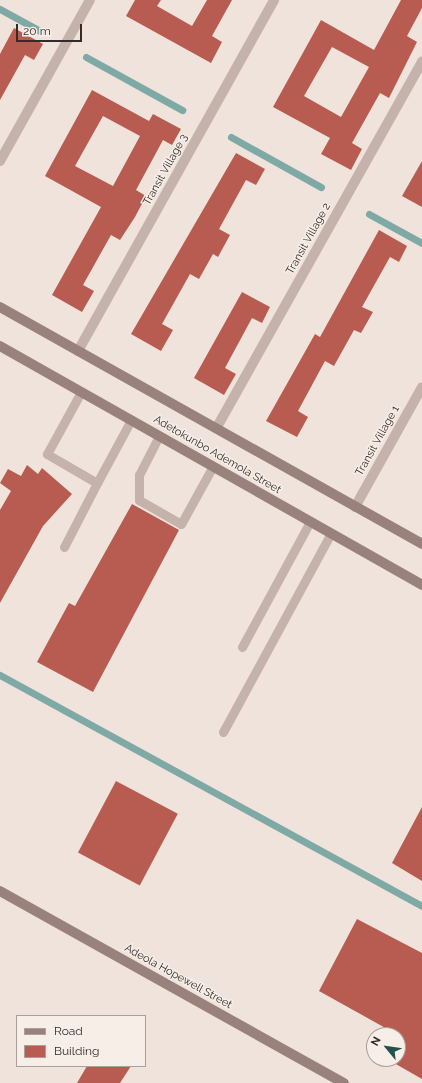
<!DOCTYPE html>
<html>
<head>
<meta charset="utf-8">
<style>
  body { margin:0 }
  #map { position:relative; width:422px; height:1083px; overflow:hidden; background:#efe3dc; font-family:Raleway,sans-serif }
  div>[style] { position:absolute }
  .stream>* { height:7px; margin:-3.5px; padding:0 3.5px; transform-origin:3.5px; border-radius:3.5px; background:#7fa9a4 }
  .building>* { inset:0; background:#b85c51; transform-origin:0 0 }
  .lane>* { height:9px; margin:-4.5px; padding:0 4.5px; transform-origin:4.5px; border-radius:4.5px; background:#c5b2aa }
  .street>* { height:10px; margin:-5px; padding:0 5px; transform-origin:5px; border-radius:5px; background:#c5b2aa }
  .secondary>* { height:10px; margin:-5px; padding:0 5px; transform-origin:5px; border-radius:5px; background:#99827b }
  span { translate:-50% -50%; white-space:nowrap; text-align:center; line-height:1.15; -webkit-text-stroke:3px #f7eee8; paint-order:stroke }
  .street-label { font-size:11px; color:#342a28 }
  .legend { position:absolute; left:16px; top:1015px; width:130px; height:52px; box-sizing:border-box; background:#f7eee8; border:1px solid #a9a09b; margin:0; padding:5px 7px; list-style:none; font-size:12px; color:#342a28 }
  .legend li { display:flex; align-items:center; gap:8px; height:20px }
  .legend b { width:20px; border:1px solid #a9a09b }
  .north { position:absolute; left:366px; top:1027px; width:40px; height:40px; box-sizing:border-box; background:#f7eee8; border:1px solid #a9a09b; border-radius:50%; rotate:299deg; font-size:11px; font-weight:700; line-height:16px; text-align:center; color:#342a28 }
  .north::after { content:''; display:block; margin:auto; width:14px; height:18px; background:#23504d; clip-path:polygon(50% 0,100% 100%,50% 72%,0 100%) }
  .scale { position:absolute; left:16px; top:24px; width:66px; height:18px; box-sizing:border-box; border:2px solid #342a28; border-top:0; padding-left:5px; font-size:12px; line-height:14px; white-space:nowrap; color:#342a28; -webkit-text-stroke:3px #f7eee8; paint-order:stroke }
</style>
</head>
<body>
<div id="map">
  <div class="stream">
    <i style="left:0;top:9px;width:46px;rotate:28.8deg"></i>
    <i style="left:86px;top:57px;width:110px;rotate:28.9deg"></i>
    <i style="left:231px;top:137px;width:103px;rotate:29.1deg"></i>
    <i style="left:369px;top:214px;width:60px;rotate:28.7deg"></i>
    <i style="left:0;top:675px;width:481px;rotate:28.7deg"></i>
  </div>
  <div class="building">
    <i style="clip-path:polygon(135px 0,161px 0,157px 6px,192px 26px,207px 0,232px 0,212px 36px,222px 42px,211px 63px,126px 16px)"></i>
    <i style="clip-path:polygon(evenodd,401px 0,422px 0,422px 8px,407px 36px,417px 42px,389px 98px,380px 93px,352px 143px,362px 149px,351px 170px,321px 154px,330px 138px,273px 107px,321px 20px,374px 50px,401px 0,332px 47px,369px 67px,341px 117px,304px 96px,332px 47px)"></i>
    <i style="clip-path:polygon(14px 28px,43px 44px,34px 60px,25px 55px,0 100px,0 54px)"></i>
    <i style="clip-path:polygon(evenodd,92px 90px,149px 121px,153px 114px,181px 129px,172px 145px,163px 140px,136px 190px,146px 196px,135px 217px,120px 240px,111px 235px,83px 285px,94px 291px,82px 312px,52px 295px,101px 207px,45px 176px,92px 90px,103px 116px,140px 136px,113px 186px,75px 166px,103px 116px)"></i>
    <i style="clip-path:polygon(236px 153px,265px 169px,256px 185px,246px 180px,219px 229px,230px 235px,218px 257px,213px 254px,199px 279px,190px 274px,162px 324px,173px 330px,161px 351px,131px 334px)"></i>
    <i style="clip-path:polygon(422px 161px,422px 207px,402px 196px)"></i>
    <i style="clip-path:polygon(379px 230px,407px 246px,399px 262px,390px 257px,362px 307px,373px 312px,361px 333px,354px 330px,334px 366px,325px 361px,298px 411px,308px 417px,297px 437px,266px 421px,315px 334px,320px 337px)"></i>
    <i style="clip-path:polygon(242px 292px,270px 307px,262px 323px,252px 318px,225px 368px,236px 374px,224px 395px,194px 378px)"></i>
    <i style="clip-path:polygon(27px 465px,38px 474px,42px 468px,72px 494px,43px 526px,0 603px,0 510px,11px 491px,0 483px,8px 469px,21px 476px)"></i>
    <i style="clip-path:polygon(132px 504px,179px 530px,93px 692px,37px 662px,69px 603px,75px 606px)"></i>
    <i style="left:116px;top:781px;width:70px;height:81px;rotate:28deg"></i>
    <i style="clip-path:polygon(422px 807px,422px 881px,392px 863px)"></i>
    <i style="clip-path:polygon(357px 919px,422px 953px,422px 1079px,387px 1059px,398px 1059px,398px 1035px,319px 991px)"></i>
    <i style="clip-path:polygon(87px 1066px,131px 1066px,120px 1083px,77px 1083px)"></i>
  </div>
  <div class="lane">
    <i style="left:159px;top:436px;width:44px;rotate:117.1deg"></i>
    <i style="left:139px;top:475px;width:25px;rotate:90deg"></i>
    <i style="left:139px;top:500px;width:48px;rotate:29.7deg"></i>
    <i style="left:181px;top:524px;width:66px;rotate:-61.1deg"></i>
    <i style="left:97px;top:483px;width:72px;rotate:-61.6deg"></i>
    <i style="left:64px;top:547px;width:72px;rotate:-62.7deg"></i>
    <i style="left:97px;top:483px;width:58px;rotate:-149.9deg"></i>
    <i style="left:47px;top:454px;width:71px;rotate:-61.3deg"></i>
    <i style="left:242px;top:647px;width:142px;rotate:-61.5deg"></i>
    <i style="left:223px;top:732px;width:226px;rotate:-61.5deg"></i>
  </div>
  <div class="street">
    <i style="left:0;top:161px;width:184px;rotate:-60.8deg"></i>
    <i style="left:78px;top:351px;width:402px;rotate:-60.8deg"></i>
    <i style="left:217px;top:427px;width:419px;rotate:-60.7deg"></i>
    <i style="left:355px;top:507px;width:137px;rotate:-60.8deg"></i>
  </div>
  <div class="secondary">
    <i style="left:0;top:307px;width:484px;rotate:29.3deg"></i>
    <i style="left:0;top:346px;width:485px;rotate:29.5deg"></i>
    <i style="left:0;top:891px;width:394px;rotate:29.2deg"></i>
  </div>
  <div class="street-label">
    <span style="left:166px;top:170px;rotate:-61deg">Transit Village 3</span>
    <span style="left:309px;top:239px;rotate:-61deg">Transit Village 2</span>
    <span style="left:378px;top:441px;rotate:-61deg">Transit Village 1</span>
    <span style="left:217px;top:455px;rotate:30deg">Adetokunbo Ademola Street</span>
    <span style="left:178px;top:977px;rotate:29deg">Adeola Hopewell Street</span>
  </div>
  <ul class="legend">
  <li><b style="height:5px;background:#99827b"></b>Road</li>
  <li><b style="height:11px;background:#b85c51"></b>Building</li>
  </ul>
  <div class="north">N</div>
  <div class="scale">20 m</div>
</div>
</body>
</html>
